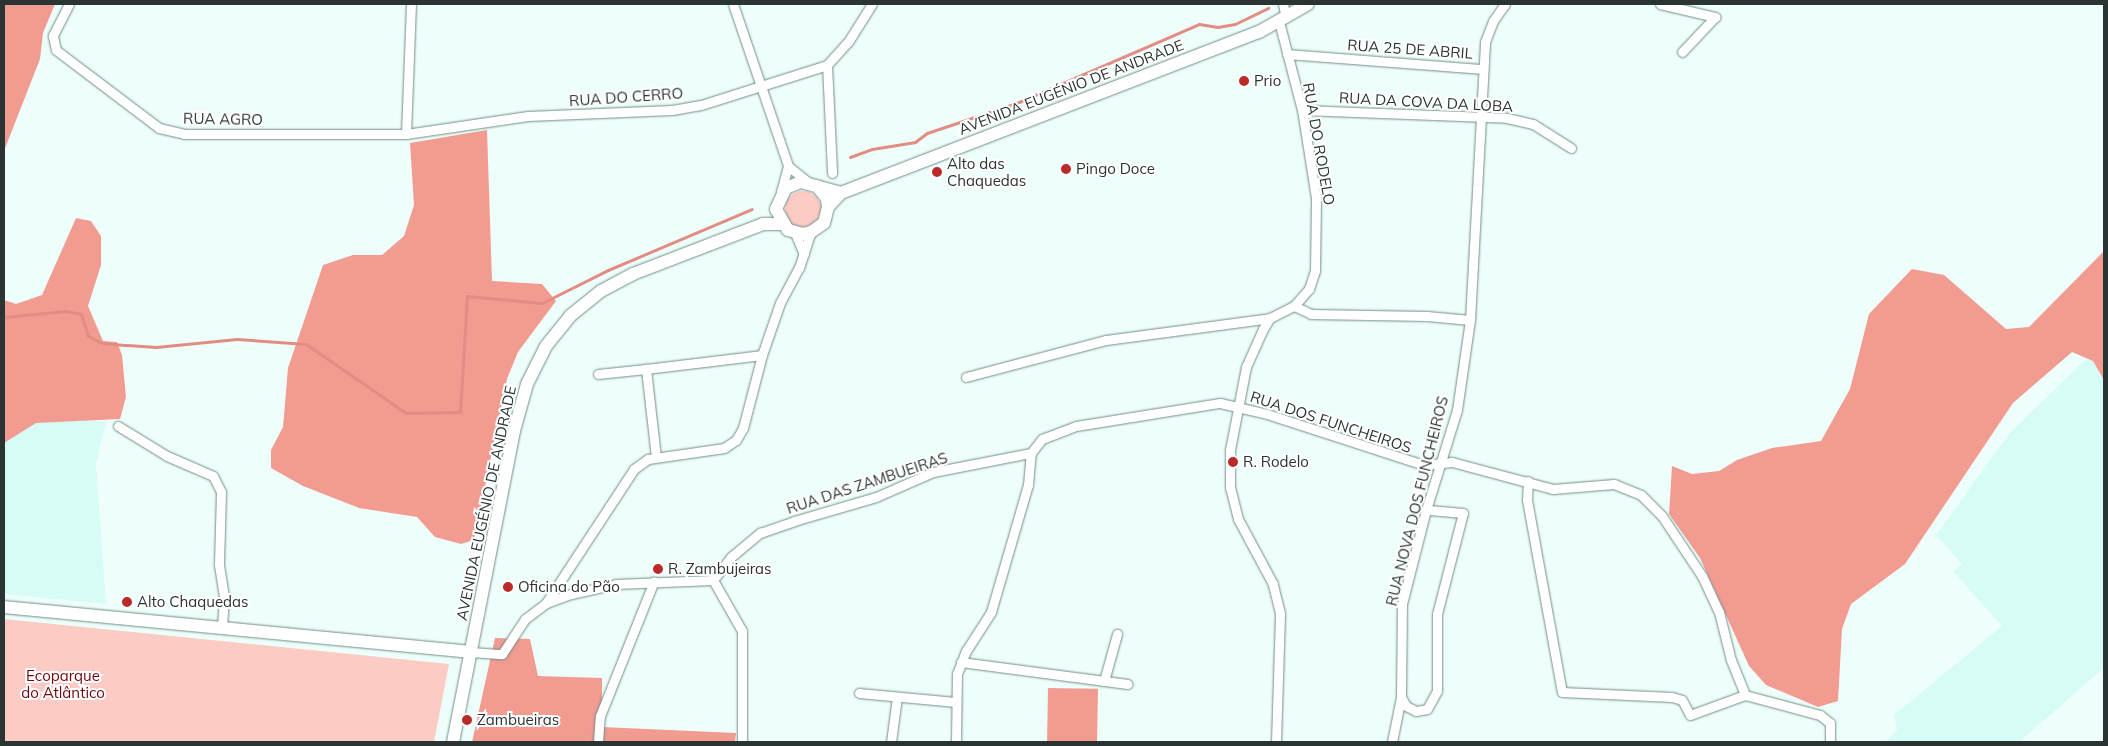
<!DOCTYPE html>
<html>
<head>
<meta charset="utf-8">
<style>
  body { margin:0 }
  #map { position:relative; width:2108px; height:746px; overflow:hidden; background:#eefffb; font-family:Mulish,sans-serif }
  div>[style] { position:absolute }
  .built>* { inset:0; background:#d6fcf5 }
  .green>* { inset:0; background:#fccbc4 }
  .round { border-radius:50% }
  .forest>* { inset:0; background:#f19b91; transform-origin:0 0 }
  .stream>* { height:3px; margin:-1.5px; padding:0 1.5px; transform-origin:1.5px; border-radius:1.5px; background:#e18d83 }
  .roads { filter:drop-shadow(0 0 1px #728c87) drop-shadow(0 0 1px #728c87) }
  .street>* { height:9px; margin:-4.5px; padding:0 4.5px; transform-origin:4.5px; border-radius:4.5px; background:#fff }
  .secondary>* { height:12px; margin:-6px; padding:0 6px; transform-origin:6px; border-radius:6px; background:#fff }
  .dots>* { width:14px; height:14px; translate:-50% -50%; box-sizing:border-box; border:2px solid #fff; border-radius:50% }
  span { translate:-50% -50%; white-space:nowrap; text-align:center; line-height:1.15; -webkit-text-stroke:4px #fff; paint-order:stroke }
  .street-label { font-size:15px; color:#2a3533 }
  .poi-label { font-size:15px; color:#2a3533 }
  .left { translate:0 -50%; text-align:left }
  .park-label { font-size:15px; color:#6f060b }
  .frame { position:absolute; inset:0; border:5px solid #2a3533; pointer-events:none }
</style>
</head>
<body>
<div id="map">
  <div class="built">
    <i style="clip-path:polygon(2090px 355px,2104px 380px,2104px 668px,2019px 742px,1885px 742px,1897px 730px,1894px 715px,2002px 626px,1953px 571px,1962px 564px,1936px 535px,2009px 434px)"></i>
    <i style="clip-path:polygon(4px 410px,106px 422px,96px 464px,106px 604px,4px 594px)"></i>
  </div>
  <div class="green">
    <i class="round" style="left:785px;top:191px;width:36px;height:36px"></i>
    <i style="clip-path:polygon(4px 619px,449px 664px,434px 742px,4px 742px)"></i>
  </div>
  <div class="forest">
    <i style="clip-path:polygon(4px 4px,55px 4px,43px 33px,40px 59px,4px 151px)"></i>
    <i style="clip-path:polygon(487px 130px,492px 281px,542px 284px,556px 301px,518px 352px,507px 379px,474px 540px,461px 544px,435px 537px,417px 517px,359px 508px,303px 486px,271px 468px,271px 450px,283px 427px,288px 368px,323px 265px,353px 255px,382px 255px,404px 236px,414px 205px,410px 143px)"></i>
    <i style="clip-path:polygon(76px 218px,91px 221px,101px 236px,101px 265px,88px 306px,103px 341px,117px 342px,122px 355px,126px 397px,120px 419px,36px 423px,4px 443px,4px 300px,16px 304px,42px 295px)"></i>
    <i style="clip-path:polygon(2104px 251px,2104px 380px,2093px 361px,2072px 352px,2013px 403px,1905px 564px,1851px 604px,1842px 629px,1838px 701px,1818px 707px,1766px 685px,1749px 666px,1700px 558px,1669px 514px,1672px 466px,1692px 474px,1719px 471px,1737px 460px,1772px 448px,1821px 441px,1850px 389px,1869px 314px,1912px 269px,1944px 275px,2006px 329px,2029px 327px)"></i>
    <i style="clip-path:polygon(495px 638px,530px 639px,538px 676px,602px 678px,602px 727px,736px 733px,735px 742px,472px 742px)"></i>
    <i style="left:1048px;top:688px;width:50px;height:54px;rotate:1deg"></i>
  </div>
  <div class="stream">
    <i style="left:850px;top:157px;width:23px;rotate:-20deg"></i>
    <i style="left:872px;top:149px;width:44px;rotate:-9.2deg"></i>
    <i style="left:915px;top:142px;width:15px;rotate:-37deg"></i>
    <i style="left:927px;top:133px;width:97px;rotate:-18.6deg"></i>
    <i style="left:1019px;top:102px;width:196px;rotate:-23.4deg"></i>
    <i style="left:1199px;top:24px;width:19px;rotate:9deg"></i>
    <i style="left:1218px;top:27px;width:17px;rotate:-10deg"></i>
    <i style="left:1235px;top:24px;width:37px;rotate:-26deg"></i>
    <i style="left:4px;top:317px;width:62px;rotate:-5.5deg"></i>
    <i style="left:66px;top:311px;width:15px;rotate:11deg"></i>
    <i style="left:81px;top:314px;width:23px;rotate:72deg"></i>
    <i style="left:88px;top:336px;width:16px;rotate:27deg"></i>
    <i style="left:102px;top:343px;width:25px;rotate:5deg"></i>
    <i style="left:127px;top:345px;width:29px;rotate:4deg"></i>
    <i style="left:156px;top:347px;width:81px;rotate:-5.6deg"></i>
    <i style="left:237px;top:339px;width:69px;rotate:4.1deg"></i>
    <i style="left:306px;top:344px;width:121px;rotate:34.6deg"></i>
    <i style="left:406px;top:413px;width:54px;rotate:-1.1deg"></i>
    <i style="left:460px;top:412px;width:116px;rotate:-86.5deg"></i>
    <i style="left:467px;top:296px;width:75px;rotate:5.3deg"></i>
    <i style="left:542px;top:303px;width:74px;rotate:-26.6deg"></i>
    <i style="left:608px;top:270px;width:156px;rotate:-23deg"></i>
  </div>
  <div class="roads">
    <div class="street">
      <i style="left:69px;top:4px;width:36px;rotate:117deg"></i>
      <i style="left:53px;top:36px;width:14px;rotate:78deg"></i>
      <i style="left:56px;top:50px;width:129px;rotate:37.1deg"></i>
      <i style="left:159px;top:128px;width:26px;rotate:13deg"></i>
      <i style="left:184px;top:134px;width:222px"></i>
      <i style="left:406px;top:134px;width:123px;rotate:-8.4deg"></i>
      <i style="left:528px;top:116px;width:144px;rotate:-2.4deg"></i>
      <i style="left:672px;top:110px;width:29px;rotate:-10deg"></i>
      <i style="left:701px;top:105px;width:132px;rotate:-17.6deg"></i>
      <i style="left:827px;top:65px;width:31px;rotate:-48deg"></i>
      <i style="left:848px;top:42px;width:45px;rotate:-57.7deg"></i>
      <i style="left:733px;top:4px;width:171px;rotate:71.2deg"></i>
      <i style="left:788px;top:166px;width:27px;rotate:39deg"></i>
      <i style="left:1283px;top:4px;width:14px;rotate:78deg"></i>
      <i style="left:1660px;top:4px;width:57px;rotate:13.3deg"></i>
      <i style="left:1715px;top:17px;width:48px;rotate:133.3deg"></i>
      <i style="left:1287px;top:54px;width:197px;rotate:4.4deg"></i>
      <i style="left:827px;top:65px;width:108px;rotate:87.3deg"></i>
      <i style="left:1302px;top:110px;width:205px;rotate:2.2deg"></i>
      <i style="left:1507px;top:118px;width:27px;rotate:13deg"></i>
      <i style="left:1533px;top:124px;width:45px;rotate:32.3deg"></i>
      <i style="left:406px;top:134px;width:130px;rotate:-87.8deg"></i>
      <i style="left:781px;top:192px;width:27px;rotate:-75deg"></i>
      <i style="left:795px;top:233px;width:23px;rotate:67deg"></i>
      <i style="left:1294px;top:306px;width:19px;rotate:25deg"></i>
      <i style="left:1311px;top:314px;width:116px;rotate:1deg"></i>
      <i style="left:1427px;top:316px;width:43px;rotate:5.3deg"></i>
      <i style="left:598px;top:374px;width:48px;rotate:-5.9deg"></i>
      <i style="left:966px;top:377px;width:145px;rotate:-14.8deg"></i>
      <i style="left:1106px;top:340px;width:165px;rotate:-7.6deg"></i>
      <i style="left:118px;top:426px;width:57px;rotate:31.5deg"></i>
      <i style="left:167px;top:456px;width:50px;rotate:23.5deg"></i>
      <i style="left:213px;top:476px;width:18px;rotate:63deg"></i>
      <i style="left:221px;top:492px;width:73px;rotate:91.6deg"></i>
      <i style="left:219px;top:565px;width:33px;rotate:81deg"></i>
      <i style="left:224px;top:598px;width:31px;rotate:94deg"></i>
      <i style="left:656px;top:457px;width:89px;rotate:-96.5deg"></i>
      <i style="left:646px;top:369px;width:117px;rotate:-6.9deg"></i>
      <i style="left:1528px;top:481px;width:19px;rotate:93deg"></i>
      <i style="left:1527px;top:500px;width:195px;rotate:79.7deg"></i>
      <i style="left:1562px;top:692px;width:110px;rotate:2.6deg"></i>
      <i style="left:1672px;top:697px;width:10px;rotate:17deg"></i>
      <i style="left:1682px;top:700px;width:17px;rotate:62deg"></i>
      <i style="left:1690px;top:715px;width:59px;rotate:-20deg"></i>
      <i style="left:713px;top:580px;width:29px;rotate:-52deg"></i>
      <i style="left:731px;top:557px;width:38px;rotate:-40deg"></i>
      <i style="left:760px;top:533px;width:36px;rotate:-19deg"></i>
      <i style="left:794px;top:521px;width:85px;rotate:-16.3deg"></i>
      <i style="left:876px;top:497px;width:62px;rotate:-23.7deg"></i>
      <i style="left:933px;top:472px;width:100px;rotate:-11deg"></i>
      <i style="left:1031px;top:453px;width:18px;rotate:-52deg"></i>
      <i style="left:1042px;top:439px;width:36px;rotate:-21deg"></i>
      <i style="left:1076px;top:426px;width:146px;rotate:-9.1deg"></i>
      <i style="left:1220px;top:403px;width:48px;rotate:13.2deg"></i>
      <i style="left:1267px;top:414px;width:165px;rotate:18deg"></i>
      <i style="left:1424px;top:465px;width:28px;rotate:-6deg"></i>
      <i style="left:1452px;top:462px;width:105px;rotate:15deg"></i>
      <i style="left:1553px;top:489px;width:61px;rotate:-4.7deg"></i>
      <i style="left:1614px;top:484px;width:29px;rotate:22deg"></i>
      <i style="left:1641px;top:495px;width:30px;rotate:45deg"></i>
      <i style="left:1662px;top:516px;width:72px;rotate:56.3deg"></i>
      <i style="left:1702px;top:576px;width:40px;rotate:65deg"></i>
      <i style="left:1719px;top:612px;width:49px;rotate:76deg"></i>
      <i style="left:1731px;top:660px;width:38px;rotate:68deg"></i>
      <i style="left:1745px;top:695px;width:78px;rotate:14.9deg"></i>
      <i style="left:1820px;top:715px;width:13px;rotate:39deg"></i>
      <i style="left:1830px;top:723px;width:19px;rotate:90deg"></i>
      <i style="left:713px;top:580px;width:59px;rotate:60.4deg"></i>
      <i style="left:742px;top:631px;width:111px;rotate:90deg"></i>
      <i style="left:546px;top:603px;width:160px;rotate:-56.7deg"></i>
      <i style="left:634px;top:469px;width:17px;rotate:-36deg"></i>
      <i style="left:648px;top:459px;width:77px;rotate:-8.2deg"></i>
      <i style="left:724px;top:448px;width:14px;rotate:-34deg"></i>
      <i style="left:736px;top:440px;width:14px;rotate:-60deg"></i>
      <i style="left:743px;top:428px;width:75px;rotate:-75.4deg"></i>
      <i style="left:762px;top:355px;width:55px;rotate:-70.9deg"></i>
      <i style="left:780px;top:303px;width:40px;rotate:-62deg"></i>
      <i style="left:799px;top:268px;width:38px;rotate:-72deg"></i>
      <i style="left:471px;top:652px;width:31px;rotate:4deg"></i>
      <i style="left:502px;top:654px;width:42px;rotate:-56.7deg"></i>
      <i style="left:525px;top:619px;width:26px;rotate:-37deg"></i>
      <i style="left:546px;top:603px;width:27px;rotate:-20deg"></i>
      <i style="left:571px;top:594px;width:46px;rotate:-12.5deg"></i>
      <i style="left:616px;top:584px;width:97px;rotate:-2.4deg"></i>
      <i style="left:961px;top:662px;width:168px;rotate:7.5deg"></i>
      <i style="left:1104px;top:681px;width:49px;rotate:-74.5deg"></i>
      <i style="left:859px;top:693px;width:97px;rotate:5.3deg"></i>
      <i style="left:1401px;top:697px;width:10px;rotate:61deg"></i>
      <i style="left:1406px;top:706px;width:11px;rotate:27deg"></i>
      <i style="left:1416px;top:711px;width:11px;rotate:-10deg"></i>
      <i style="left:1427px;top:709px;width:21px;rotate:-61deg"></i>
      <i style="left:1437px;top:691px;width:77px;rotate:-90deg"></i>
      <i style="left:1437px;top:614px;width:104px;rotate:-75.6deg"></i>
      <i style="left:1463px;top:513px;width:37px;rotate:-175deg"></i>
      <i style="left:598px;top:742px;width:26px;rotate:-86deg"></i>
      <i style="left:600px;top:716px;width:145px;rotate:-68.2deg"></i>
      <i style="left:891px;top:742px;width:45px;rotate:-82.4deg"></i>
      <i style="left:956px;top:742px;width:68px;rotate:-89.2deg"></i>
      <i style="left:957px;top:674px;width:25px;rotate:-69deg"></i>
      <i style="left:966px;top:651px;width:46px;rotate:-57.3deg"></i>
      <i style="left:991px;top:612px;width:132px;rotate:-73.8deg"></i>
      <i style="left:1028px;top:485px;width:32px;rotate:-85deg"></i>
      <i style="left:1276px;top:742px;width:129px;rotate:-88.2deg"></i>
      <i style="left:1280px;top:613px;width:30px;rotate:-104deg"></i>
      <i style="left:1273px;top:584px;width:74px;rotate:-118.3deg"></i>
      <i style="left:1238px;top:519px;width:32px;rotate:-104deg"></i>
      <i style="left:1230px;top:488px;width:38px;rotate:-90deg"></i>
      <i style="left:1230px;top:450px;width:85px;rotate:-79.1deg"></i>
      <i style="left:1246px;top:367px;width:42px;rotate:-65.9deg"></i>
      <i style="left:1263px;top:329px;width:13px;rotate:-58deg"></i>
      <i style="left:1270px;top:318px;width:27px;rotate:-27deg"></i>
      <i style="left:1294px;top:306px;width:23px;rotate:-49deg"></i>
      <i style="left:1309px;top:289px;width:19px;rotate:-72deg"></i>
      <i style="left:1315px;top:271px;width:73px;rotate:-89.2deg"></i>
      <i style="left:1316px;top:198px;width:89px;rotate:-99deg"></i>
      <i style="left:1302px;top:110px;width:91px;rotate:-104.6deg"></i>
      <i style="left:1392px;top:742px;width:46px;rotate:-78.7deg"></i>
      <i style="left:1401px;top:697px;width:93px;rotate:-89.4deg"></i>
      <i style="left:1402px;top:604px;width:97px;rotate:-75.7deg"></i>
      <i style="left:1426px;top:510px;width:105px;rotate:-72.8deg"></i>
      <i style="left:1457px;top:410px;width:91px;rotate:-81.8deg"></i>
      <i style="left:1470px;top:320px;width:278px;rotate:-86.9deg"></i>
      <i style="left:1485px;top:42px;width:22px;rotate:-69deg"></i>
      <i style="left:1493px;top:21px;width:21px;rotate:-55deg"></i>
    </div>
    <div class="secondary">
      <i style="left:817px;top:186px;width:16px;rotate:52deg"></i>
      <i style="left:827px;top:199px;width:8px;rotate:83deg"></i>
      <i style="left:828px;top:207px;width:16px;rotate:104deg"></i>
      <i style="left:824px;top:223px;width:16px;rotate:145deg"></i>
      <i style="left:811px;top:232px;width:8px;rotate:166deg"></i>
      <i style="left:803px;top:234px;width:16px;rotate:-165deg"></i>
      <i style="left:788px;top:230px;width:24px;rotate:-120deg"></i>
      <i style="left:776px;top:209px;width:23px;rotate:-65deg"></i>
      <i style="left:786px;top:188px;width:16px;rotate:-22deg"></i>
      <i style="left:801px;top:182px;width:41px;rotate:15.4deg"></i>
      <i style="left:828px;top:207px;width:19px;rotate:-47deg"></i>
      <i style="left:841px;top:193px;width:448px;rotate:-21.1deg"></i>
      <i style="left:1259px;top:32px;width:56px;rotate:-29.7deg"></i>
      <i style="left:4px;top:607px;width:469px;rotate:5.5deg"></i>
      <i style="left:453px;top:742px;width:317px;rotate:-78.9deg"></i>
      <i style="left:514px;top:431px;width:49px;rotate:-74.5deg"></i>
      <i style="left:527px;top:384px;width:42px;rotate:-63.4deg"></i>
      <i style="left:546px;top:346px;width:38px;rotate:-51deg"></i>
      <i style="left:570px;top:316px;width:40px;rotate:-39deg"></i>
      <i style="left:601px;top:291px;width:36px;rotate:-28deg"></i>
      <i style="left:633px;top:274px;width:139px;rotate:-21deg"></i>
      <i style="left:763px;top:224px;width:19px"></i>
    </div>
  </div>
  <div class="dots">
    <i style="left:1244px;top:81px;background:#b92a28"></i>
    <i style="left:1066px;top:169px;background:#b92a28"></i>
    <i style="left:937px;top:172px;background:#b92a28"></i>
    <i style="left:1233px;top:462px;background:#b92a28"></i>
    <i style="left:658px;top:569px;background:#b92a28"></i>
    <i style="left:508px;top:587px;background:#b92a28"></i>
    <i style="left:127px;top:602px;background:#b92a28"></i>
    <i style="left:467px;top:720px;background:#b92a28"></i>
  </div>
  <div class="street-label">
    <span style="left:1410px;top:49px;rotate:4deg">RUA 25 DE ABRIL</span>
    <span style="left:1071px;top:87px;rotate:-21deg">AVENIDA EUGÉNIO DE ANDRADE</span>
    <span style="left:626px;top:97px;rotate:-4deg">RUA DO CERRO</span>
    <span style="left:1426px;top:102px;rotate:3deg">RUA DA COVA DA LOBA</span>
    <span style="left:223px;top:119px;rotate:1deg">RUA AGRO</span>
    <span style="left:1319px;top:144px;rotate:80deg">RUA DO RODELO</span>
    <span style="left:1331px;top:422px;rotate:18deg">RUA DOS FUNCHEIROS</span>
    <span style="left:867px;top:483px;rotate:-18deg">RUA DAS ZAMBUEIRAS</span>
    <span style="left:1417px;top:501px;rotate:-76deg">RUA NOVA DOS FUNCHEIROS</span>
    <span style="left:486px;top:503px;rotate:-78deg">AVENIDA EUGÉNIO DE ANDRADE</span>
  </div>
  <div class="poi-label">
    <span class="left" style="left:1254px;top:81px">Prio</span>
    <span class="left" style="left:947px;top:172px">Alto das<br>Chaquedas</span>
    <span class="left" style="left:1076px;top:169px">Pingo Doce</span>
    <span class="left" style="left:1243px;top:462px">R. Rodelo</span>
    <span class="left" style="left:668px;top:569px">R. Zambujeiras</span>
    <span class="left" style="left:518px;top:587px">Oficina do Pão</span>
    <span class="left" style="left:137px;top:602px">Alto Chaquedas</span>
    <span class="left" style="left:477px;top:720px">Zambueiras</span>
  </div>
  <div class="park-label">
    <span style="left:63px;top:684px">Ecoparque<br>do Atlântico</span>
  </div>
  <div class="frame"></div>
</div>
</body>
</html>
